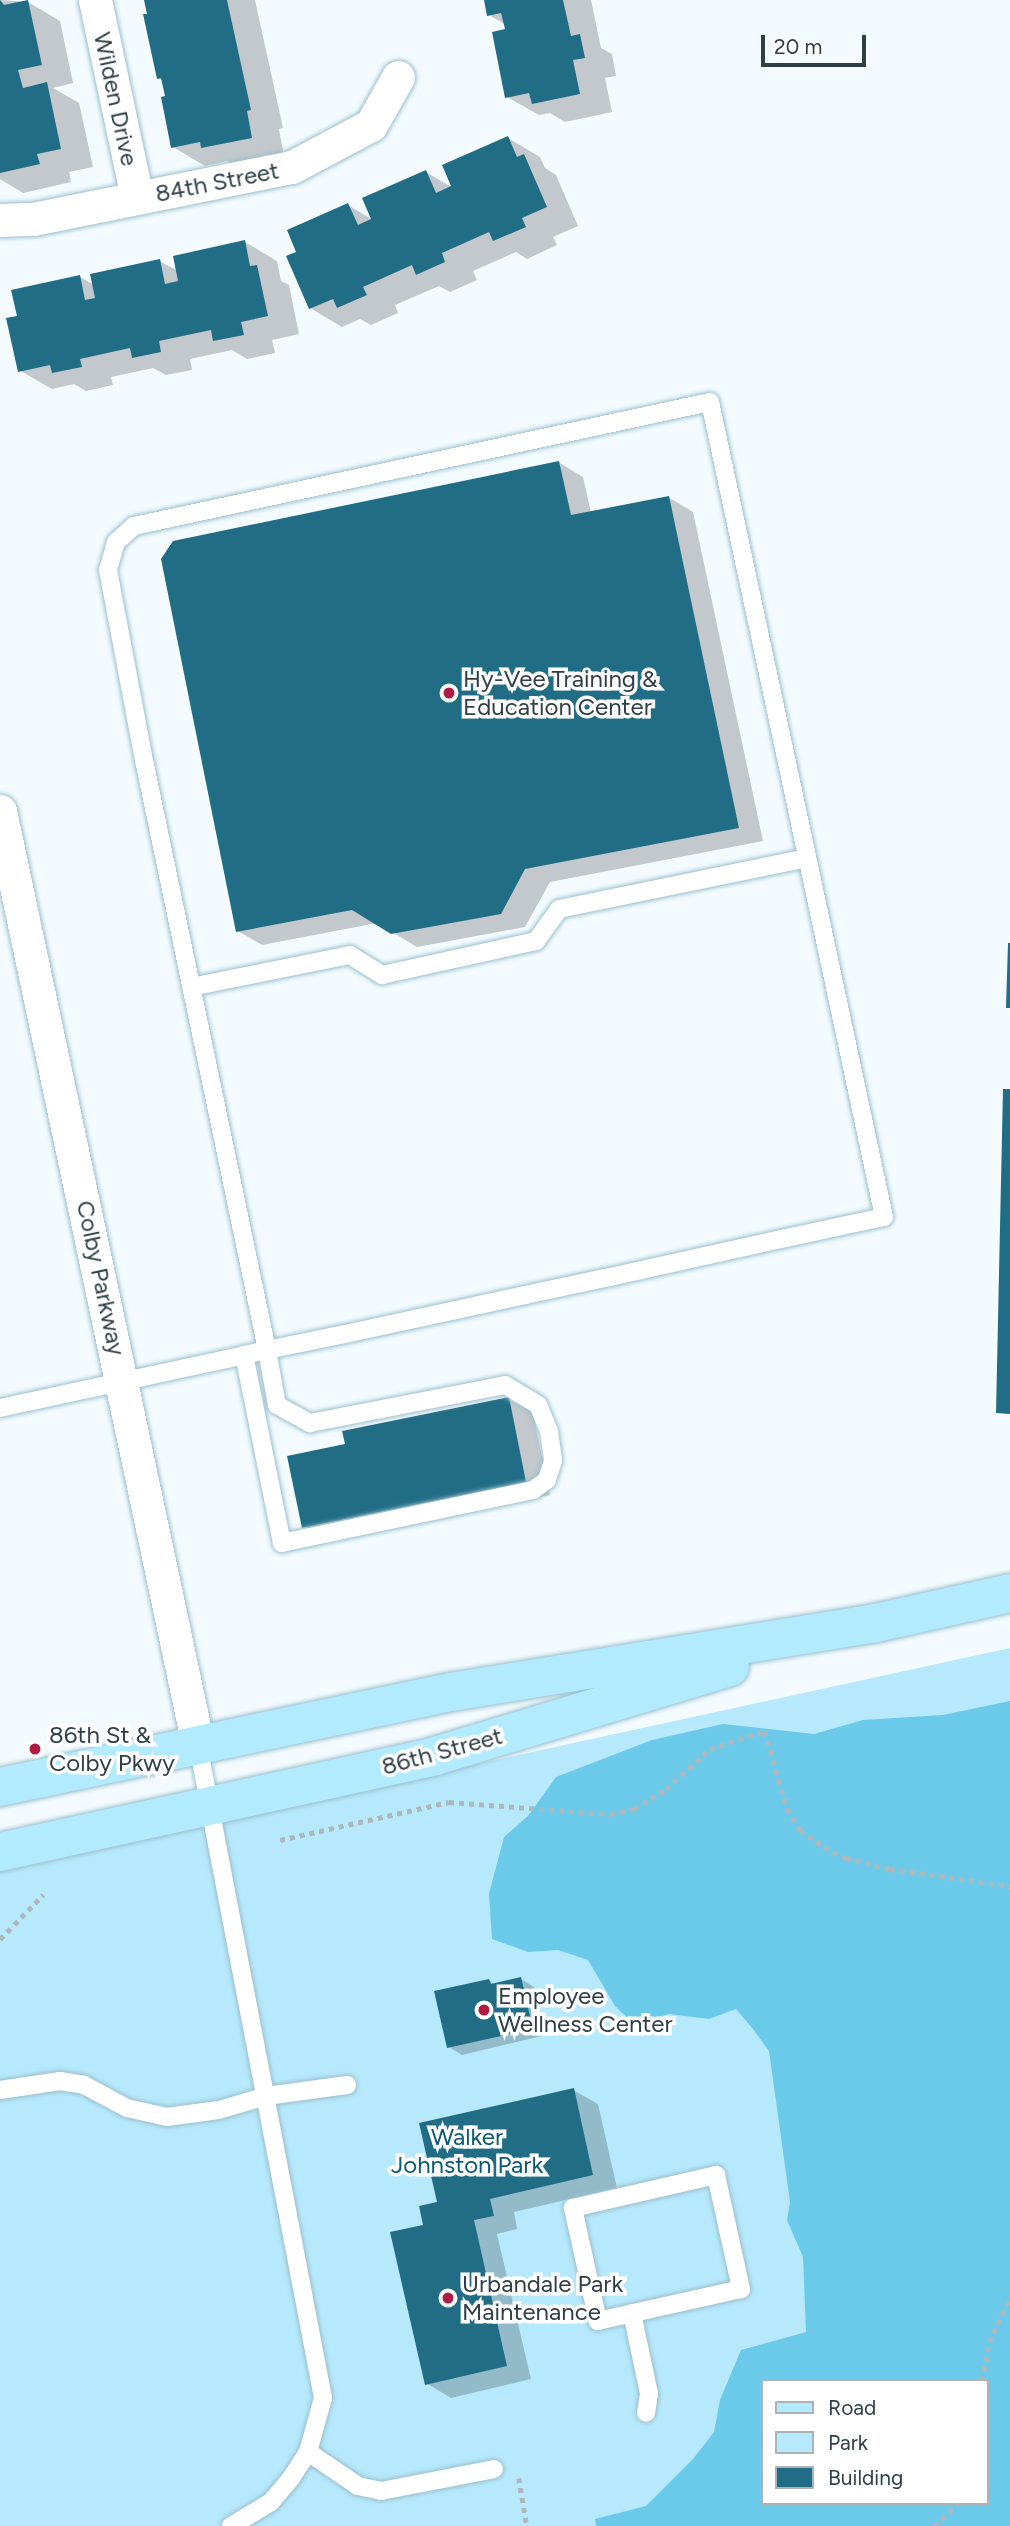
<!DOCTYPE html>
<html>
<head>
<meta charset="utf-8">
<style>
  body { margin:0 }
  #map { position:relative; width:1010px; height:2526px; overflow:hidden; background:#f3fbfe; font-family:Figtree,sans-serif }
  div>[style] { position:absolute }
  .green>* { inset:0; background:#b7e9fc }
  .forest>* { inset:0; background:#6bc9ea }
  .shadow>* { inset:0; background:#0003 }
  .building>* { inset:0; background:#216d85 }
  .path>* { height:4.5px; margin-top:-2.25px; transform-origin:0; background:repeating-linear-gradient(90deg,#adb8bc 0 5px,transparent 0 10px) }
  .roads { filter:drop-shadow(0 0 2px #99bfce) drop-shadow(0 0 2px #99bfce) }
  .lane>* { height:18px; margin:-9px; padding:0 9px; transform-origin:9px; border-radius:9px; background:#fff }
  .street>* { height:33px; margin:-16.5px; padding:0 16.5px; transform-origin:16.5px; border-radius:16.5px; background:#fff }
  .primary>* { height:38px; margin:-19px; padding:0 19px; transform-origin:19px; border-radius:19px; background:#b3ebfe }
  .dots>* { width:19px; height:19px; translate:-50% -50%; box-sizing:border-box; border:4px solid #fff; border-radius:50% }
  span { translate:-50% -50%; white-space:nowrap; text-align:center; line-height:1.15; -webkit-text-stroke:7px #fff; paint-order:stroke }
  .street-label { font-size:24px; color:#2f3f45 }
  .poi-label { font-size:24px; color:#2f3f45 }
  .left { translate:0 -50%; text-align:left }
  .park-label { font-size:24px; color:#0a5b71 }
  .legend { position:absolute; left:761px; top:2379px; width:228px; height:126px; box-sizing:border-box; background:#fff; border:2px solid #acb2b5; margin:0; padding:9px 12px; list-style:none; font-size:21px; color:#2f3f45 }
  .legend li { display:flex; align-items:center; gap:14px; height:35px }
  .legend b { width:35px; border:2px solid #acb2b5 }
  .scale { position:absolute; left:761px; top:35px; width:105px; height:32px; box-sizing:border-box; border:4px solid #2f3f45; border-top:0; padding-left:9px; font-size:21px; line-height:24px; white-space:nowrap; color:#2f3f45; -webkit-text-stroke:5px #fff; paint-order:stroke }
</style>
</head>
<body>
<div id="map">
  <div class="green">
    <i style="clip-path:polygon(evenodd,1010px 1648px,1010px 2526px,0 2526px,0 1868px,1010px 1648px,763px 2381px,987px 2381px,987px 2503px,763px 2503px,763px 2381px)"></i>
  </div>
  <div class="forest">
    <i style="clip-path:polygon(evenodd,1010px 1701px,1010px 2526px,596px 2526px,595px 2519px,646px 2506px,693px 2459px,714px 2432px,720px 2400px,741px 2350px,806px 2332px,803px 2257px,787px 2220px,790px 2202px,769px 2051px,753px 2029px,736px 2009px,709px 2019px,669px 2014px,634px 2024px,615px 2006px,588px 1960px,558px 1950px,528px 1952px,492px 1939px,489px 1894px,504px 1837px,528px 1816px,556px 1777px,652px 1740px,723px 1724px,814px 1734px,863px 1720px,943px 1715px,1010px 1701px,763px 2381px,987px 2381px,987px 2503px,763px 2503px,763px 2381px)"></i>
  </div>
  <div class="shadow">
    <i style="clip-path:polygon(0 0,28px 2px,60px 21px,73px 83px,53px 88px,79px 103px,93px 167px,69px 172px,71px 182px,23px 193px,0 179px)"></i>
    <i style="clip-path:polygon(145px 0,255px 0,283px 128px,279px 129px,284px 156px,235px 166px,227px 161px,205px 166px,173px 147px,167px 98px,164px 81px,158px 78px)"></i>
    <i style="clip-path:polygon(485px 0,591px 0,601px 48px,612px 54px,616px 76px,605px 78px,612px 112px,565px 122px,550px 113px,539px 115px,507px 97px,506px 25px,489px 15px)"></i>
    <i style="clip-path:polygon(508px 138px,540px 157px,545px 168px,556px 175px,578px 226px,553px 237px,557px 245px,527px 259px,516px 252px,473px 271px,477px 280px,450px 292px,439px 286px,395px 305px,398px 313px,371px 325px,360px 319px,342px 327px,310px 308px,299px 253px,348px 205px,373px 220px,426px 172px,453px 188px)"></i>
    <i style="clip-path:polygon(245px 242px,277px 261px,281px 281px,289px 285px,299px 334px,272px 340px,275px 353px,247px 359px,232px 350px,190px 359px,192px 370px,166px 375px,153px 368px,111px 377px,113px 385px,86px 391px,74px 384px,52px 389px,19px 370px,19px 317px,80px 277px,94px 285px,159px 261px,178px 271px)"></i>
    <i style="clip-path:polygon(558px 462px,583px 477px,591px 513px,668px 497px,693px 512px,763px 841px,550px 882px,525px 927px,417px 947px,377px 923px,262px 945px,238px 931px)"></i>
    <i style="clip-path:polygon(508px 1399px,533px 1413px,550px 1495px,328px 1541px,303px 1526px,347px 1445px)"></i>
    <i style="clip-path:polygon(521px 1979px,534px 1987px,546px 2035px,462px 2055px,449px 2047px,489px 1981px,496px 1985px)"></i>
    <i style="clip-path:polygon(573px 2090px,598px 2104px,617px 2188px,514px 2212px,517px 2229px,497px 2234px,531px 2379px,451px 2398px,426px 2383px,425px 2226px,439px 2204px)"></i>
  </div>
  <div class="building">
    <i style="clip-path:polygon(0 0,4px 5px,28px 0,42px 65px,18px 70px,23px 88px,47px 82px,61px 149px,37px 154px,40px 164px,0 173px)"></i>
    <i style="clip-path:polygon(144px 0,227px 0,251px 110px,247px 111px,252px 138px,201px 148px,200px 142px,171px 148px,161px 97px,165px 96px,161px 78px,157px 79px,143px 14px,147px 14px)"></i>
    <i style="clip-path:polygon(484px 0,563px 0,571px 36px,580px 34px,585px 58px,573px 60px,580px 94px,532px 104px,529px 93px,505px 98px,492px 32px,505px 29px,501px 13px,487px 16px)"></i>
    <i style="clip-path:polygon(508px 136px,517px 157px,524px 154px,547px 207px,522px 218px,526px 227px,493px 241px,489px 232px,442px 253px,445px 262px,416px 275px,412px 265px,363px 287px,367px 295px,337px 308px,333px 299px,309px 309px,286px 256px,296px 252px,287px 230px,348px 203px,358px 225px,371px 219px,362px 198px,426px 170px,436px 193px,451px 186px,442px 165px)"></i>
    <i style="clip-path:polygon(245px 240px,250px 266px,257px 265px,268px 316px,241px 322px,244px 335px,213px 341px,211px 330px,159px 341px,161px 352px,132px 358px,130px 348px,80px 359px,82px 367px,52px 373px,50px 365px,18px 372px,6px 318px,17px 316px,11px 290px,80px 275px,85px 300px,95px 298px,90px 274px,160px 259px,165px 284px,178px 281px,173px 256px)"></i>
    <i style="clip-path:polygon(559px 461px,571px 515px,669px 496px,739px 828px,525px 869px,501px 914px,391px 934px,352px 910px,236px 932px,161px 559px,173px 541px)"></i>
    <i style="clip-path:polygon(1008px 943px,1010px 943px,1010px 1008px,1006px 1008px)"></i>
    <i style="clip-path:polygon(1003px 1089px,1010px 1089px,1010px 1414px,996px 1413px)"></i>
    <i style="clip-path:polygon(509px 1397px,526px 1482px,302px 1528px,287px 1456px,345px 1444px,342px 1431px)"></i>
    <i style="clip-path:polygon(521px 1977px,533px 2029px,447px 2048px,434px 1991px,489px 1979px,491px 1984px)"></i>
    <i style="clip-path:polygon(574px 2088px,593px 2175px,490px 2199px,494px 2216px,474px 2220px,507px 2366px,425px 2385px,390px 2232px,423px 2225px,419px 2206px,437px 2202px,419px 2123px)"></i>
  </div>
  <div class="path">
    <i style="left:280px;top:1840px;width:173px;rotate:-12.7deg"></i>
    <i style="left:449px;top:1802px;width:161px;rotate:4.3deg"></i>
    <i style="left:610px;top:1814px;width:25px;rotate:-12deg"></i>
    <i style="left:634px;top:1809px;width:38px;rotate:-32deg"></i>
    <i style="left:666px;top:1789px;width:59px;rotate:-42.3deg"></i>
    <i style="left:710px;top:1749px;width:58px;rotate:-18.1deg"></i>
    <i style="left:765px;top:1731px;width:81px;rotate:74.2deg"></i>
    <i style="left:787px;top:1809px;width:25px;rotate:58deg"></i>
    <i style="left:800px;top:1830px;width:29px;rotate:35deg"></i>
    <i style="left:824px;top:1847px;width:25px;rotate:27deg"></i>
    <i style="left:846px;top:1858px;width:45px;rotate:14deg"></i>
    <i style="left:890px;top:1869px;width:121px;rotate:8.1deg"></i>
    <i style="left:0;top:1939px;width:62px;rotate:-45.7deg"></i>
    <i style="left:982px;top:2381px;width:40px;rotate:-80deg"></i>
    <i style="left:989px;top:2342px;width:50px;rotate:-65deg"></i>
    <i style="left:519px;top:2478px;width:49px;rotate:80.5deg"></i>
    <i style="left:934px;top:2526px;width:34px;rotate:-43deg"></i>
  </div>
  <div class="roads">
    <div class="lane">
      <i style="left:191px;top:987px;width:162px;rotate:-11.4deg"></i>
      <i style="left:350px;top:955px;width:38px;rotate:32deg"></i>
      <i style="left:382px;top:975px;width:158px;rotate:-12.4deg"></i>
      <i style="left:536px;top:941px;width:39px;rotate:-54deg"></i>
      <i style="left:559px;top:909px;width:253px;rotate:-11.6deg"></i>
      <i style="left:0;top:1408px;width:232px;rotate:-12.2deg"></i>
      <i style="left:227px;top:1359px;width:17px;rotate:-13deg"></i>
      <i style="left:244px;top:1355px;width:24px;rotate:-12deg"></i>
      <i style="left:267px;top:1350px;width:80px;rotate:-11.6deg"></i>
      <i style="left:345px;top:1334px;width:184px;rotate:-12.2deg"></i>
      <i style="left:525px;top:1295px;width:87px;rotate:-12deg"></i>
      <i style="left:610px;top:1277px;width:180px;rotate:-12.5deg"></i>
      <i style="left:786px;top:1238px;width:100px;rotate:-12.1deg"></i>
      <i style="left:884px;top:1217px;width:833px;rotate:-102.05deg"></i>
      <i style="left:710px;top:402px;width:589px;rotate:167.85deg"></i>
      <i style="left:134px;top:526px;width:24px;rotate:138deg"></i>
      <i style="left:116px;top:542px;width:29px;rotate:106deg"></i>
      <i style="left:108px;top:570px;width:198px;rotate:79.3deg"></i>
      <i style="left:145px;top:765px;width:598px;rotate:78.22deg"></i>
      <i style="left:267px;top:1350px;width:56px;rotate:79.7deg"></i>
      <i style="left:277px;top:1405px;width:38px;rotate:29deg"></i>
      <i style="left:310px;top:1423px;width:199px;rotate:-11deg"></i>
      <i style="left:505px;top:1385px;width:39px;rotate:31deg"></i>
      <i style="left:538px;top:1405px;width:28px;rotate:67deg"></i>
      <i style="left:549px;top:1431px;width:30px;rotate:82deg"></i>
      <i style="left:553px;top:1461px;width:20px;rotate:108deg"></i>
      <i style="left:547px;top:1480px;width:17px;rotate:144deg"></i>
      <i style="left:533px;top:1490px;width:257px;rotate:168.1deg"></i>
      <i style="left:282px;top:1543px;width:192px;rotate:-101.4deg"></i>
      <i style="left:198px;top:1745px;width:665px;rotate:79.16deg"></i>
      <i style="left:323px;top:2398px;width:56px;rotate:105.5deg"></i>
      <i style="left:308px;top:2452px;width:30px;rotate:123deg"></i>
      <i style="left:292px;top:2477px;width:33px;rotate:130deg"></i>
      <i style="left:271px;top:2502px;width:47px;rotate:149deg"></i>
      <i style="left:0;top:2090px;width:61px;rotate:-8.5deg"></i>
      <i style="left:60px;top:2081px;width:24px;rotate:9deg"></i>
      <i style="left:84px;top:2085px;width:49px;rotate:28.1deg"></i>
      <i style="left:127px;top:2108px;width:41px;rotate:12.7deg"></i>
      <i style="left:167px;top:2117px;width:52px;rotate:-7.7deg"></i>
      <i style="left:219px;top:2110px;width:49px;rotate:-16.6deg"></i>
      <i style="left:266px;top:2096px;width:82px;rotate:-7.7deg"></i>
      <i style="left:716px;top:2175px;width:117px;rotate:77.6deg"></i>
      <i style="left:741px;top:2289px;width:147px;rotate:167.4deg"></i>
      <i style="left:598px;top:2321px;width:116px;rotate:-102.5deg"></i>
      <i style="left:573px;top:2208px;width:147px;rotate:-13deg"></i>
      <i style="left:632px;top:2313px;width:83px;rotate:78.1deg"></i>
      <i style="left:649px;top:2394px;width:19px;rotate:99deg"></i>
      <i style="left:308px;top:2452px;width:60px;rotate:34.2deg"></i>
      <i style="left:358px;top:2486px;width:24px;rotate:12deg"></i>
      <i style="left:381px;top:2491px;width:115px;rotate:-11deg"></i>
    </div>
    <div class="street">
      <i style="left:95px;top:0;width:202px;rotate:78deg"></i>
      <i style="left:0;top:220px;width:33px;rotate:-2deg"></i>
      <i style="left:33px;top:219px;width:264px;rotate:-11.4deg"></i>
      <i style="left:292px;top:167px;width:89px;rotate:-28deg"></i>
      <i style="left:371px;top:125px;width:55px;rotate:-60.6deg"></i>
      <i style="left:0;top:811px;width:955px;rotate:78.03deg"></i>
    </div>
    <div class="primary">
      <i style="left:0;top:1787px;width:461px;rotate:-11.9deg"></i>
      <i style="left:451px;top:1692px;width:431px;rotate:-9.2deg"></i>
      <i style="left:876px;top:1623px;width:137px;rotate:-12.6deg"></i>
      <i style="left:0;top:1852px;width:445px;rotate:-12.4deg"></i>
      <i style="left:435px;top:1756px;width:308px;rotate:-16.8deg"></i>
    </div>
  </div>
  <div class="dots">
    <i style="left:449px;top:693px;background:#af1b43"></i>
    <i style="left:35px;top:1749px;background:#af1b43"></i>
    <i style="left:484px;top:2010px;background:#af1b43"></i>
    <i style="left:448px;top:2298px;background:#af1b43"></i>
  </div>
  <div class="street-label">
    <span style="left:116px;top:99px;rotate:78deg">Wilden Drive</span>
    <span style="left:217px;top:182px;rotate:-11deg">84th Street</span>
    <span style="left:101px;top:1278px;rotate:78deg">Colby Parkway</span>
    <span style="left:442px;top:1751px;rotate:-15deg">86th Street</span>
  </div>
  <div class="poi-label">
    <span class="left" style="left:463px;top:693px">Hy-Vee Training &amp;<br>Education Center</span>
    <span class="left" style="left:49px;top:1749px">86th St &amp;<br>Colby Pkwy</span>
    <span class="left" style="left:498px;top:2010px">Employee<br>Wellness Center</span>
    <span class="left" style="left:462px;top:2298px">Urbandale Park<br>Maintenance</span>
  </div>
  <div class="park-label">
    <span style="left:467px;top:2151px">Walker<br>Johnston Park</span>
  </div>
  <ul class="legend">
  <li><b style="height:9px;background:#b3ebfe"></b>Road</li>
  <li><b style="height:19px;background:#b7e9fc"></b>Park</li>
  <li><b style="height:19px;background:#216d85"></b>Building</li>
  </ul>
  <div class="scale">20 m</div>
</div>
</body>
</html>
